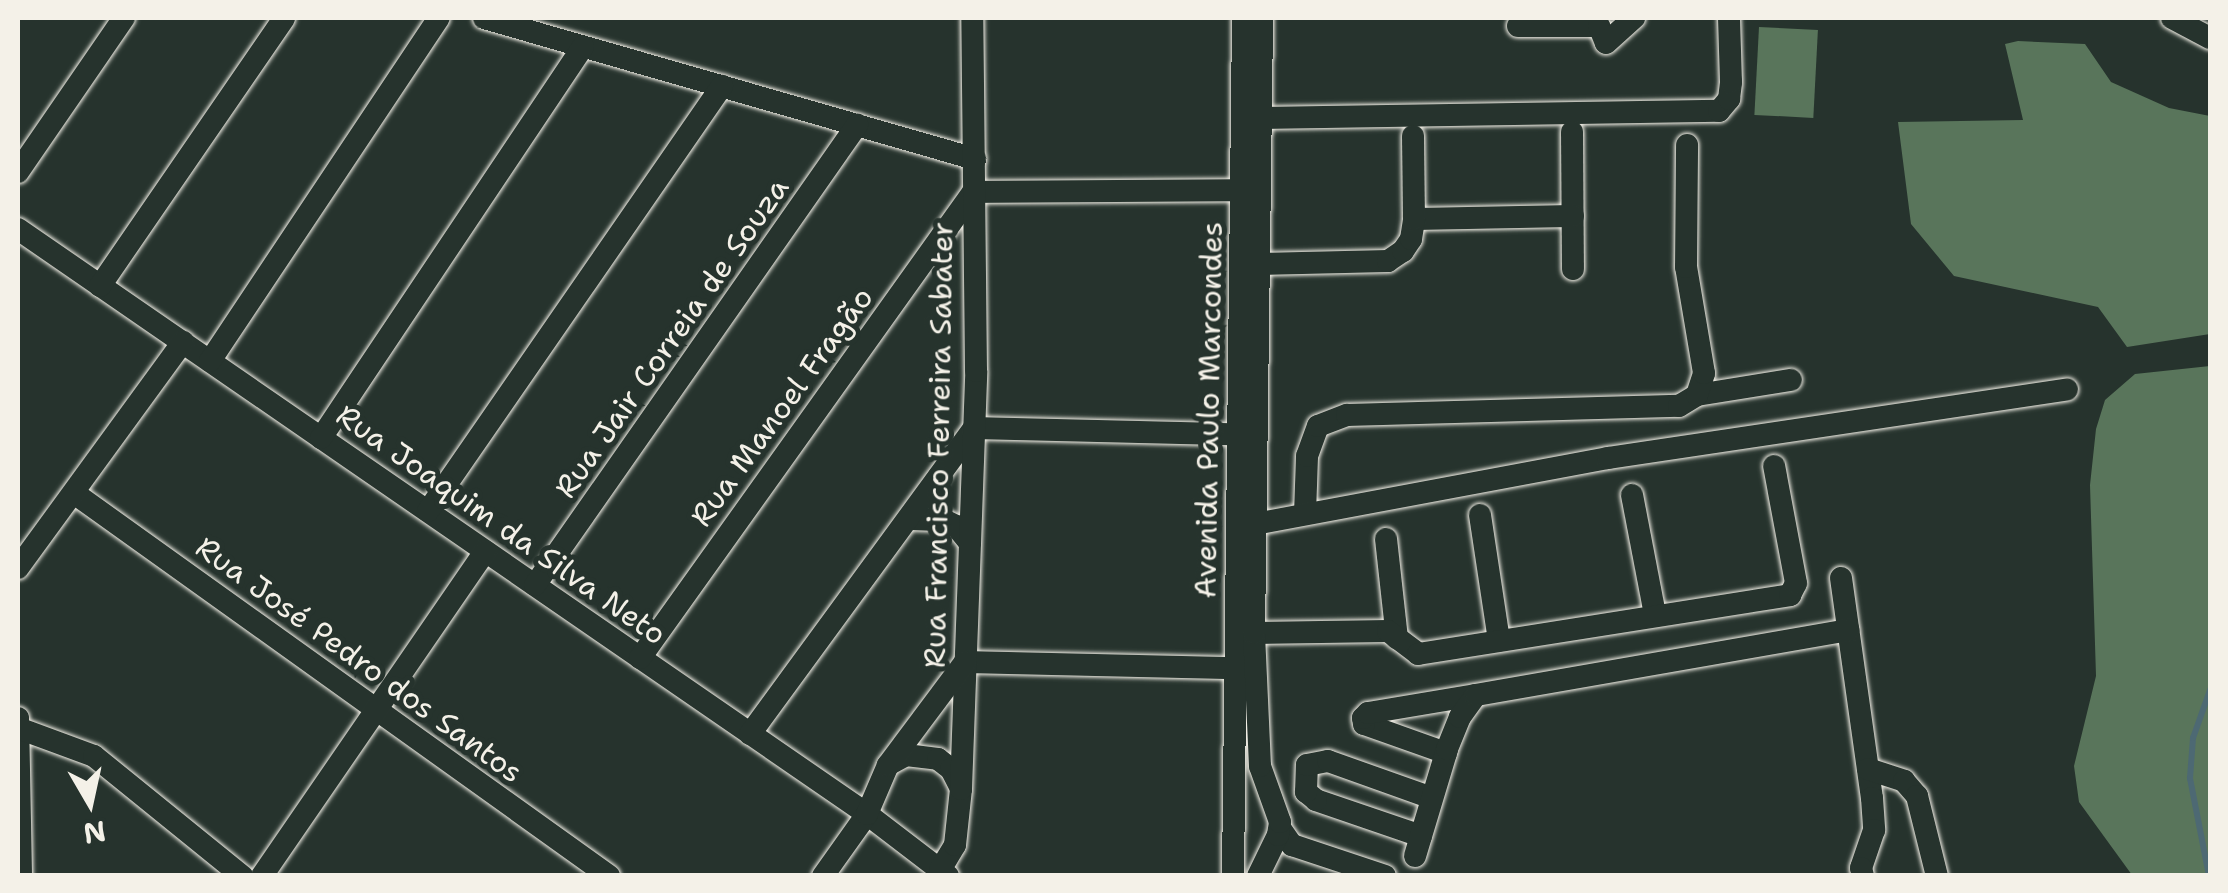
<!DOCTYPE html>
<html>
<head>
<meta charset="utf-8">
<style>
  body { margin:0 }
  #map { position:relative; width:2228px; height:893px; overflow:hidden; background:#26332d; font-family:"Shantell Sans",sans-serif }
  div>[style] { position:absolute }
  .green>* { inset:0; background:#59755b; transform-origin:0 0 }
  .stream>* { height:6px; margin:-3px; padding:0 3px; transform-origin:3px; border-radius:3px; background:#4d6973 }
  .roads { filter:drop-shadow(0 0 2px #f4f1e8) drop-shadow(0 0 2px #f4f1e8) }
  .minor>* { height:22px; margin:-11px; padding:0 11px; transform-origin:11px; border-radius:11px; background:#26332d }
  span { translate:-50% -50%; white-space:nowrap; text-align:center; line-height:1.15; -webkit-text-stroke:10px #26332d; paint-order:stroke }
  .street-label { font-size:30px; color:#f4f1e8 }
  .frame { position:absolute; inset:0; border:20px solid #f4f1e8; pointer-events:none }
  .north { position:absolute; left:40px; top:753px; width:100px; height:100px; -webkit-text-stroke:8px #26332d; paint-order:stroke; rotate:171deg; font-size:28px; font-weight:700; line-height:40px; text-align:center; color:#f4f1e8 }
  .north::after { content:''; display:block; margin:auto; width:35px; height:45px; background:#f4f1e8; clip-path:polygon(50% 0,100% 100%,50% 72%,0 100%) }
</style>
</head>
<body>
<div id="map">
  <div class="green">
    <i style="left:1759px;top:27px;width:59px;height:88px;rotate:3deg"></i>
    <i style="clip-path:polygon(2018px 41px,2085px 44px,2111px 82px,2169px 108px,2210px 116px,2210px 334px,2127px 347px,2098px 307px,1954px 276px,1911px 224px,1898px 122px,2023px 120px,2005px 44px)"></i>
    <i style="clip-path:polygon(2210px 366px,2210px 875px,2132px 875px,2079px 802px,2074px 766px,2096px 676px,2090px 485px,2096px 429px,2105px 400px,2135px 374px)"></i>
  </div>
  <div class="stream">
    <i style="left:2209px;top:876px;width:100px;rotate:-101deg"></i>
    <i style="left:2190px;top:778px;width:40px;rotate:-85.7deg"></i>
    <i style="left:2193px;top:738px;width:51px;rotate:-70.5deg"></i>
  </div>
  <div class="roads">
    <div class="minor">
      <i style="left:484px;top:18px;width:511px;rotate:16.02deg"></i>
      <i style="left:2172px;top:18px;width:43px;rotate:27.8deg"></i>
      <i style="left:1518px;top:26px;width:81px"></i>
      <i style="left:1599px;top:26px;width:18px;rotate:68deg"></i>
      <i style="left:1606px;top:43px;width:38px;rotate:-42deg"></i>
      <i style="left:1261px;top:118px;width:458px;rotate:-0.9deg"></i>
      <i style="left:1719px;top:111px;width:16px;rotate:-50deg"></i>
      <i style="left:1729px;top:99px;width:17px;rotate:-83deg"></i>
      <i style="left:1731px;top:82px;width:64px;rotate:-91.8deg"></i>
      <i style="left:1572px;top:132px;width:137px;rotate:89.6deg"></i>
      <i style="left:18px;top:172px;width:187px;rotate:-55.5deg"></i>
      <i style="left:1414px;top:219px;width:159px;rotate:-1.1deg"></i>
      <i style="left:18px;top:229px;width:1031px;rotate:34.57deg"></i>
      <i style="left:867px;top:814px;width:102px;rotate:37.4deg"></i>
      <i style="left:1259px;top:264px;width:129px;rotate:-1.3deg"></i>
      <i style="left:1388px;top:261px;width:18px;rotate:-34deg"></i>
      <i style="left:1403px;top:251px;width:14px;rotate:-56deg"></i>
      <i style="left:1411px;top:239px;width:20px;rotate:-81deg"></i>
      <i style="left:1414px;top:219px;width:83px;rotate:-90.7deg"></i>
      <i style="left:100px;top:286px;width:325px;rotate:-55.5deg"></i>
      <i style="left:210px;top:361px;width:412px;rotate:-56.3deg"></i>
      <i style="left:1697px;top:395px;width:95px;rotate:-9.1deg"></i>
      <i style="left:321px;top:438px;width:471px;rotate:-56.2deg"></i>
      <i style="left:74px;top:493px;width:658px;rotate:35.6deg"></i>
      <i style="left:1632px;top:495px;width:122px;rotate:79.1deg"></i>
      <i style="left:428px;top:511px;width:517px;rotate:-55.33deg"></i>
      <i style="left:1305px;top:514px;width:58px;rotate:-88deg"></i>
      <i style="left:1307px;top:456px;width:32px;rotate:-70deg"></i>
      <i style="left:1318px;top:426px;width:31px;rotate:-21deg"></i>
      <i style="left:1347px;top:415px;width:332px;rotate:-1.6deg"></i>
      <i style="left:1679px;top:406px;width:21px;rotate:-31deg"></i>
      <i style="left:1697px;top:395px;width:23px;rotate:-72deg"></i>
      <i style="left:1704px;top:373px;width:108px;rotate:-99.6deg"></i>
      <i style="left:1686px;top:267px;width:122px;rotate:-89.5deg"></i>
      <i style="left:1480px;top:515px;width:127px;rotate:81.4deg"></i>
      <i style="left:911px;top:519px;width:33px;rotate:2deg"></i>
      <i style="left:944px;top:520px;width:13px;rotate:27deg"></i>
      <i style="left:956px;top:526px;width:22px;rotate:51deg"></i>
      <i style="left:1255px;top:524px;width:359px;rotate:-10.6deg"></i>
      <i style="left:1608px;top:458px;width:464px;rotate:-8.5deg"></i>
      <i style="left:1386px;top:539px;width:100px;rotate:83.7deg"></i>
      <i style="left:18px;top:568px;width:280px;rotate:-53.9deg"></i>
      <i style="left:1841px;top:578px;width:222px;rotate:82deg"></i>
      <i style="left:1872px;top:798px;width:32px;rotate:86deg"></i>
      <i style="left:1874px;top:830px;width:40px;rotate:108.9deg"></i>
      <i style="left:1861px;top:868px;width:8px;rotate:76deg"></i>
      <i style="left:535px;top:585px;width:562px;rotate:-55.01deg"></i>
      <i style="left:1254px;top:633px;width:134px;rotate:-0.9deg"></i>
      <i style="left:1388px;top:631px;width:38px;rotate:37deg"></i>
      <i style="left:1418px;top:654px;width:377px;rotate:-9deg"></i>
      <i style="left:1790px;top:595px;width:13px;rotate:-63deg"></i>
      <i style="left:1796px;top:583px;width:119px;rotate:-100.6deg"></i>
      <i style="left:640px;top:658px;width:573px;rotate:-54.45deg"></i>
      <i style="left:973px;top:192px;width:287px;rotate:-0.4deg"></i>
      <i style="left:965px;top:662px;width:271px;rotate:1.3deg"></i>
      <i style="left:18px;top:718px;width:158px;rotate:88.9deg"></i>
      <i style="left:18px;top:728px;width:81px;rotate:20.2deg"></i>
      <i style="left:94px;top:756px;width:191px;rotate:39deg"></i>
      <i style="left:750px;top:734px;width:379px;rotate:-53.8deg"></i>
      <i style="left:974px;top:428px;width:278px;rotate:1.4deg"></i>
      <i style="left:1446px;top:753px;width:87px;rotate:-160.5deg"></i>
      <i style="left:1364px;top:724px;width:6px;rotate:-99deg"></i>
      <i style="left:1363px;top:718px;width:7px;rotate:-45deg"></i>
      <i style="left:1368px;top:713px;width:109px;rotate:-9.5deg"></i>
      <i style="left:888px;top:765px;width:21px;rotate:-29deg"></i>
      <i style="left:906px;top:755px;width:32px;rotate:7deg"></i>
      <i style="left:938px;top:759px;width:16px;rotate:38deg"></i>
      <i style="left:951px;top:769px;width:22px;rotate:63deg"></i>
      <i style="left:1868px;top:769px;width:38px;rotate:18deg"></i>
      <i style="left:1904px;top:781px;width:20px;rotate:49deg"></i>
      <i style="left:1917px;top:796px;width:82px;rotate:76deg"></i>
      <i style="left:1280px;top:828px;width:21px;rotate:55deg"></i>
      <i style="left:1292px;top:845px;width:98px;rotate:18.4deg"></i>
      <i style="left:1421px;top:836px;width:111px;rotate:-161.1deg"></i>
      <i style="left:1316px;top:800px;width:13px;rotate:-141deg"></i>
      <i style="left:1306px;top:792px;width:27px;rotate:-88deg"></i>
      <i style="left:1307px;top:765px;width:21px;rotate:-11deg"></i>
      <i style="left:1328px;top:761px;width:110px;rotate:19.6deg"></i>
      <i style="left:1415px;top:856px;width:112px;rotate:-73.3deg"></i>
      <i style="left:1447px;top:749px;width:35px;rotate:-68deg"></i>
      <i style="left:1460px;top:717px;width:27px;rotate:-54deg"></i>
      <i style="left:1476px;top:695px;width:378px;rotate:-9.9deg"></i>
      <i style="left:940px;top:870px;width:29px;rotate:-59deg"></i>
      <i style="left:955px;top:845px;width:56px;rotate:-83.9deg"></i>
      <i style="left:961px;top:789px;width:418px;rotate:-87.9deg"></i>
      <i style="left:976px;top:371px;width:353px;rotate:-90.6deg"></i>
      <i style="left:262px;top:876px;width:394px;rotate:-55.5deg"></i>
      <i style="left:823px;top:876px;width:76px;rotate:-54.6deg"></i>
      <i style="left:867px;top:814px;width:53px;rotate:-66.8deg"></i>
      <i style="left:888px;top:765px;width:129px;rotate:-53.2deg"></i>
      <i style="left:1233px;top:876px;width:858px;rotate:-89.33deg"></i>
      <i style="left:1258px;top:876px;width:46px;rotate:-64deg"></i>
      <i style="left:1278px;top:835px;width:13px;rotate:-81deg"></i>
      <i style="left:1280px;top:822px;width:59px;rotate:-109.7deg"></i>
      <i style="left:1260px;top:766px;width:133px;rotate:-92.6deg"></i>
      <i style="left:1254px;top:633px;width:615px;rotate:-89.25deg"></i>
    </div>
  </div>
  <div class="street-label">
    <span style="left:672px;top:338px;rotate:-55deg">Rua Jair Correia de Souza</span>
    <span style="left:782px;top:407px;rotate:-54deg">Rua Manoel Fragão</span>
    <span style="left:1209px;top:410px;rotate:-89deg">Avenida Paulo Marcondes</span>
    <span style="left:939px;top:445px;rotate:-89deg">Rua Francisco Ferreira Sabater</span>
    <span style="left:501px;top:525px;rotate:35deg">Rua Joaquim da Silva Neto</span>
    <span style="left:359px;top:660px;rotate:36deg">Rua José Pedro dos Santos</span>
  </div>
  <div class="frame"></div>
  <div class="north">N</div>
</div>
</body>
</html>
